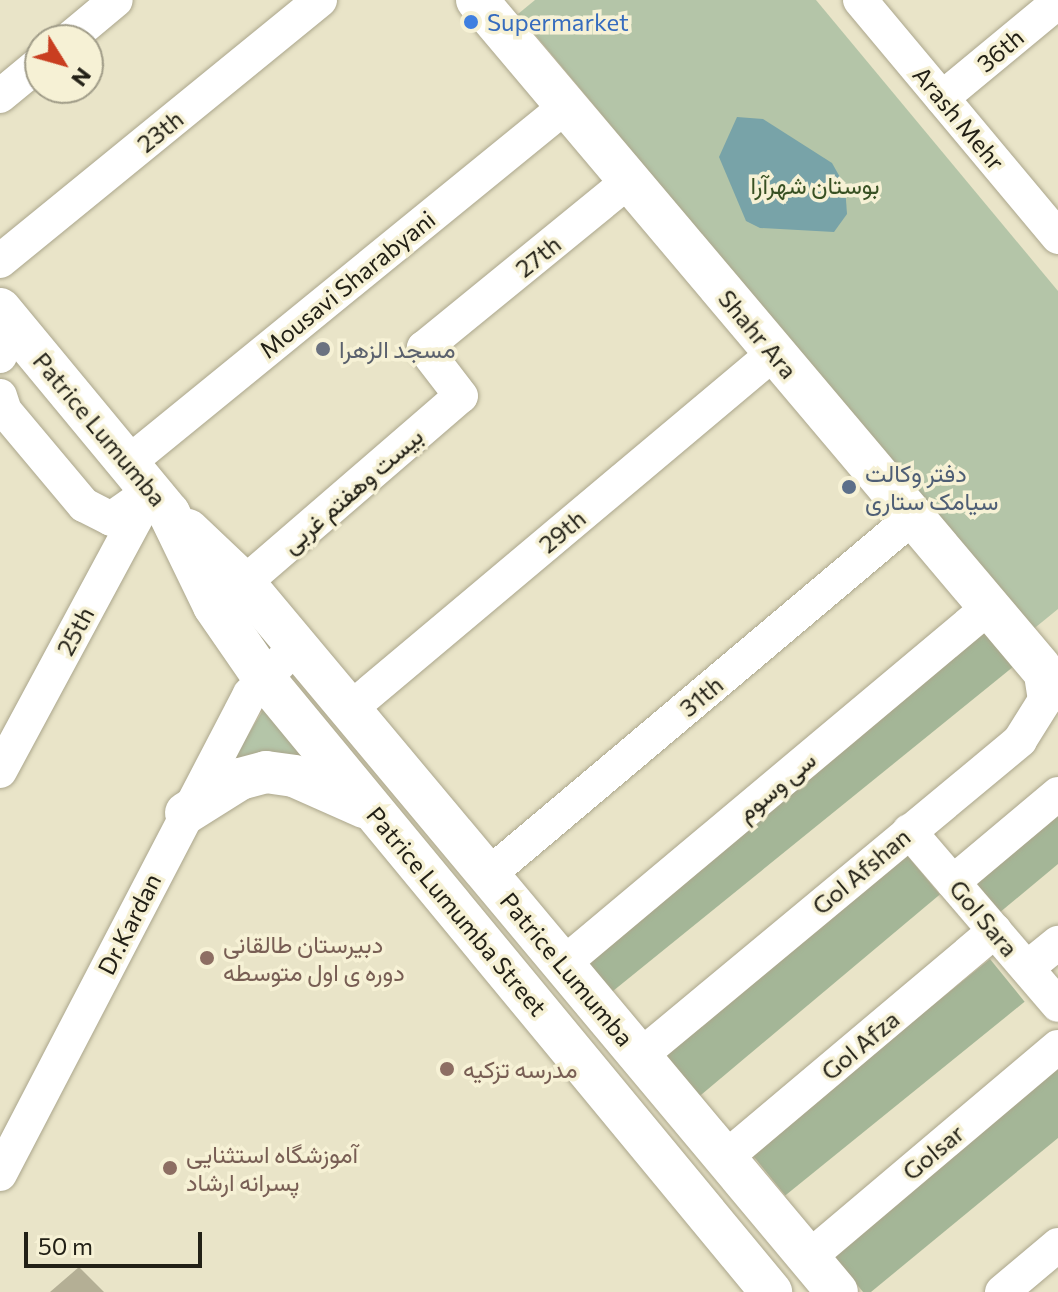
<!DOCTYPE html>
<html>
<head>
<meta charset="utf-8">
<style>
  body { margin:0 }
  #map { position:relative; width:1058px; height:1292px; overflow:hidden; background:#e9e4c8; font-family:Commissioner,Vazirmatn,sans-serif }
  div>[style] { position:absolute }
  .green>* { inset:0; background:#b4c5a8 }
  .forest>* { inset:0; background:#a4b697; transform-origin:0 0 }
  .water>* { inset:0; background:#78a3a8 }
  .building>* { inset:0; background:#b4af95 }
  .roads { filter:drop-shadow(0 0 2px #aba68c) drop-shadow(0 0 2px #aba68c) }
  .minor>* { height:34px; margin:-17px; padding:0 17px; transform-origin:17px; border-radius:17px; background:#fff }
  .major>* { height:42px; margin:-21px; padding:0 21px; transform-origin:21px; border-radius:21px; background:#fff }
  .dots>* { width:22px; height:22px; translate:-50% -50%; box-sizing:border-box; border:4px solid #f6f1d5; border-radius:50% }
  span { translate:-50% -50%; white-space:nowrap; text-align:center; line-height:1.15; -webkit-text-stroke:7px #f6f1d5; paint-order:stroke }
  .shop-label { font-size:24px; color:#366cbe }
  .left { translate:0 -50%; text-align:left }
  .street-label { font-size:24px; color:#222016 }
  .park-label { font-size:24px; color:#385123 }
  .worship-label { font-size:24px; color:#5b616d }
  .service-label { font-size:24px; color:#4e5e75 }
  .education-label { font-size:24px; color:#785e54 }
  .north { position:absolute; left:24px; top:24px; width:80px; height:80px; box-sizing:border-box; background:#f6f1d5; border:2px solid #a19d89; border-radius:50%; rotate:127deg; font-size:22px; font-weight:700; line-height:32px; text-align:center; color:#222016 }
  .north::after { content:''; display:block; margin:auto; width:28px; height:36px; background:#c93e20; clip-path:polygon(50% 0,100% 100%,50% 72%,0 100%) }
  .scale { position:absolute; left:24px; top:1232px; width:178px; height:36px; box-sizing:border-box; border:4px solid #222016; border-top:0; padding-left:10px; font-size:24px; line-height:28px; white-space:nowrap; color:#222016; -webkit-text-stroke:6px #f6f1d5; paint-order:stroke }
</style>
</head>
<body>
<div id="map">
  <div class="green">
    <i style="clip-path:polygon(535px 0,816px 0,1058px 291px,1058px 609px,1031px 631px,518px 14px)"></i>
    <i style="clip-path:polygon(270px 699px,318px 762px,232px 761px)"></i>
  </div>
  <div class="forest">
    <i style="left:987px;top:625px;width:49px;height:536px;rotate:51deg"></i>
    <i style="clip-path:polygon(1058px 808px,1058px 864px,999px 913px,971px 880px)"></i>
    <i style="left:900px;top:847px;width:62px;height:315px;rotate:50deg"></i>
    <i style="left:990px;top:959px;width:55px;height:308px;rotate:51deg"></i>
    <i style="clip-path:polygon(1058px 1068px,1058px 1138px,871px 1292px,863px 1292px,832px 1254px)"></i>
  </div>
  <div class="water">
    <i style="clip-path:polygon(737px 117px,763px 119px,832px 163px,845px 186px,847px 214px,834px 232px,760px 228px,746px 221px,719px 157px)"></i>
  </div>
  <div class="building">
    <i style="clip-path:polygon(79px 1267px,104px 1292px,50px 1292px)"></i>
  </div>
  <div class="roads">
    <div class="minor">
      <i style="left:860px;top:0;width:309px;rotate:50.1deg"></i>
      <i style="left:68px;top:40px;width:62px;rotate:-39.8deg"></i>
      <i style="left:0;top:96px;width:52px;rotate:-39.5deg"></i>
      <i style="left:942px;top:98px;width:151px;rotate:-39.6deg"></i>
      <i style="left:0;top:261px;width:413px;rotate:-39.2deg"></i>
      <i style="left:0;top:333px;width:23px;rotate:90deg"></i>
      <i style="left:0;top:396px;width:16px;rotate:72deg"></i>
      <i style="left:5px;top:411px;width:123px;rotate:50deg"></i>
      <i style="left:84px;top:505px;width:30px;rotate:27deg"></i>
      <i style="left:111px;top:519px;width:45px;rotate:-35.1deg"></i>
      <i style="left:128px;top:463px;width:565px;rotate:-39.18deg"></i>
      <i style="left:244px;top:583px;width:286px;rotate:-40.8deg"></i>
      <i style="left:461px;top:396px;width:61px;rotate:-127.6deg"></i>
      <i style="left:424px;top:348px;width:264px;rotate:-39.2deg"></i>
      <i style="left:350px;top:709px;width:554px;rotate:-40.02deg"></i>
      <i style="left:0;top:771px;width:318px;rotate:-61.7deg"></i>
      <i style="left:909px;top:831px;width:229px;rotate:49.4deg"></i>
      <i style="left:488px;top:875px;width:556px;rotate:-40.11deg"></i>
      <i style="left:953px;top:882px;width:137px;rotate:-40deg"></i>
      <i style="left:563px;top:964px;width:556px;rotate:-39.96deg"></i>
      <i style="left:1027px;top:968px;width:40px;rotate:-39deg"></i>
      <i style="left:640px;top:1056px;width:494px;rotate:-39.7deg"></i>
      <i style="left:1020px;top:740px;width:47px;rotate:-58deg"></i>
      <i style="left:1045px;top:700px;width:33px;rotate:-99deg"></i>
      <i style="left:725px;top:1158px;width:353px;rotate:-40.1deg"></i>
      <i style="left:0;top:1174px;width:541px;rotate:-62.49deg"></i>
      <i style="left:250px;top:694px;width:66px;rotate:-46.2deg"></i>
      <i style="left:808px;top:1258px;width:327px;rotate:-40.2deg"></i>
      <i style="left:1002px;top:1292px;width:73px;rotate:-40deg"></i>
    </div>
    <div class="major">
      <i style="left:477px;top:0;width:873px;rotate:49.83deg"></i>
      <i style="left:0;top:309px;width:265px;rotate:50.4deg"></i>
      <i style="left:169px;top:513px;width:103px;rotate:64.2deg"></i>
      <i style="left:214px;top:606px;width:86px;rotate:55.4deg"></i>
      <i style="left:263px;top:677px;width:798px;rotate:50.44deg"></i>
      <i style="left:188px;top:530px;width:77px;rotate:43.4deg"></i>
      <i style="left:244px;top:583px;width:924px;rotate:50.09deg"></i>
      <i style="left:186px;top:813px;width:64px;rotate:-32.2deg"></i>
      <i style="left:240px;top:779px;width:27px;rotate:-15deg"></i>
      <i style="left:266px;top:772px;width:28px;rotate:8deg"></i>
      <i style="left:294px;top:776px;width:77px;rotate:23.9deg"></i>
    </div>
  </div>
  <div class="dots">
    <i style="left:471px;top:22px;background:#3f7fe0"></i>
    <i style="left:323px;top:349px;background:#6b7280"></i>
    <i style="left:849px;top:487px;background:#5c6f8a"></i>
    <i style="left:207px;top:958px;background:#8d6e63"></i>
    <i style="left:447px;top:1069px;background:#8d6e63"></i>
    <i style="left:170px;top:1168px;background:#8d6e63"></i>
  </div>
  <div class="shop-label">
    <span class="left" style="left:487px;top:22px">Supermarket</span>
  </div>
  <div class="street-label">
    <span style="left:1000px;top:50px;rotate:-40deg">36th</span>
    <span style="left:959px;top:118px;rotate:50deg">Arash Mehr</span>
    <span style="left:160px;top:131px;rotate:-39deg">23th</span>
    <span style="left:538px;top:256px;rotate:-39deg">27th</span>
    <span style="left:347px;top:284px;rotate:-39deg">Mousavi Sharabyani</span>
    <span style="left:758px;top:334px;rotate:50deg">Shahr Ara</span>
    <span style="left:100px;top:429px;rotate:50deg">Patrice Lumumba</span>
    <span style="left:352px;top:490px;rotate:-41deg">بیست وهفتم غربی</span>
    <span style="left:562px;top:531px;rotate:-40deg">29th</span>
    <span style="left:75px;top:631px;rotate:-62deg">25th</span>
    <span style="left:701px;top:696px;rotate:-40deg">31th</span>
    <span style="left:776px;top:786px;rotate:-40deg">سی وسوم</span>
    <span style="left:861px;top:871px;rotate:-40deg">Gol Afshan</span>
    <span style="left:457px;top:911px;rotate:50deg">Patrice Lumumba Street</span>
    <span style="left:984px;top:918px;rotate:50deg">Gol Sara</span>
    <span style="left:129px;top:924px;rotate:-63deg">Dr.Kardan</span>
    <span style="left:567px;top:969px;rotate:50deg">Patrice Lumumba</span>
    <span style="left:860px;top:1045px;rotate:-40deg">Gol Afza</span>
    <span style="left:933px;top:1152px;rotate:-40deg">Golsar</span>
  </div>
  <div class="park-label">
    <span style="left:815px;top:185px">بوستان شهرآرا</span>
  </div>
  <div class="worship-label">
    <span class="left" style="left:339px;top:349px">مسجد الزهرا</span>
  </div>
  <div class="service-label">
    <span class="left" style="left:865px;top:487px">دفتر وکالت<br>سیامک ستاری</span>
  </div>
  <div class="education-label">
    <span class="left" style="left:223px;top:958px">دبیرستان طالقانی<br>دوره ی اول متوسطه</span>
    <span class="left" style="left:463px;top:1069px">مدرسه تزکیه</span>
    <span class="left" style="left:186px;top:1168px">آموزشگاه استثنایی<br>پسرانه ارشاد</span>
  </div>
  <div class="north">N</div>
  <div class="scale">50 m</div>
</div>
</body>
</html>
